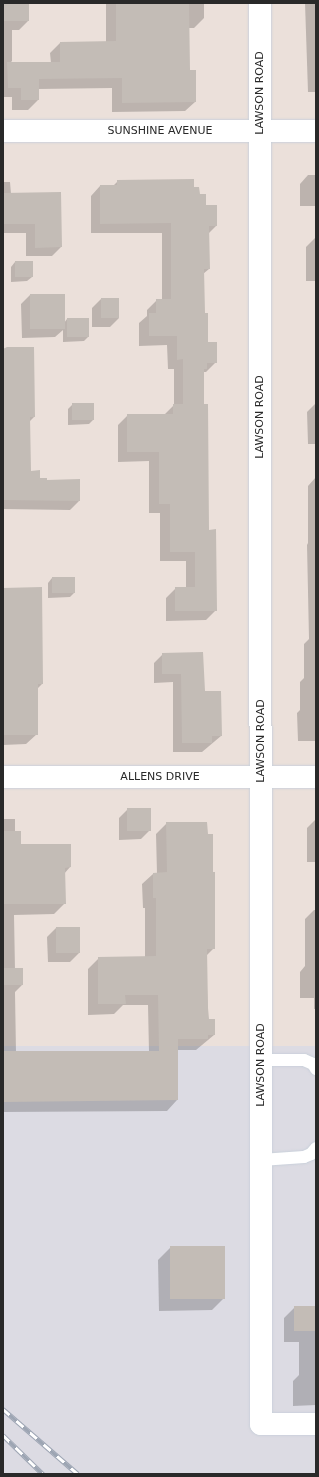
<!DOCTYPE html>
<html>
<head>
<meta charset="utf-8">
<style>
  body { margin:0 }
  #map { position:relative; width:319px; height:1477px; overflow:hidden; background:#ebe0da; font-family:"DejaVu Sans",sans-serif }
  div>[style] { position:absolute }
  .industrial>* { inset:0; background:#dcdbe3; transform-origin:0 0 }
  .shadow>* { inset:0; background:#0003 }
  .building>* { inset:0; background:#c3bcb6; transform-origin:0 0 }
  .roads { filter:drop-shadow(0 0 1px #c9d0da) drop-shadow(0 0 1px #c9d0da) }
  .service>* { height:12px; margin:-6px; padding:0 6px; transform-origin:6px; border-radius:6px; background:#fff }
  .minor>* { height:22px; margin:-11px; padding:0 11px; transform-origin:11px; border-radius:11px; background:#fff }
  .rail>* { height:4.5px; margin-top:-2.25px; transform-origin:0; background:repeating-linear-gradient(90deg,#fff 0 9px,#9da5b3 0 18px); box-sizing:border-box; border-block:1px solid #9da5b3 }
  span { translate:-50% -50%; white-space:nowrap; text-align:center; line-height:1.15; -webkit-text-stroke:3.5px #fff; paint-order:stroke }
  .street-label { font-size:11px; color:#292929 }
  .frame { position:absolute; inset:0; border:4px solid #292929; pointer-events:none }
</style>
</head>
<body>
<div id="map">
  <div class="industrial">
    <i style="left:3px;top:1046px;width:313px;height:428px"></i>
  </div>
  <div class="shadow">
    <i style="clip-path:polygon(3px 3px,28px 3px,28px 21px,19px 30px,12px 30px,12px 61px,10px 63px,51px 63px,50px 53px,60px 43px,106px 42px,106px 3px,204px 3px,204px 18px,194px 28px,188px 28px,189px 71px,195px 102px,185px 111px,112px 112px,112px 88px,38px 89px,38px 100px,28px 110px,12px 110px,12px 97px,3px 97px)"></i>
    <i style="clip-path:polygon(305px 3px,316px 3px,316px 92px,308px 92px)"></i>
    <i style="clip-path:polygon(308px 175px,316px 175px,316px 206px,300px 206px,300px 184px)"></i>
    <i style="clip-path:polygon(118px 181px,193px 188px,216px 226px,208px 234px,209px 269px,203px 274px,204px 314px,207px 343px,216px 362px,206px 372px,203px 372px,208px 531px,216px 610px,206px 620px,166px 621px,166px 598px,176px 588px,186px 588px,186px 561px,160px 561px,160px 513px,149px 513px,149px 461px,118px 462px,118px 425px,128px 415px,164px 415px,174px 405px,174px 369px,168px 369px,167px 345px,139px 346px,139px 323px,147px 316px,147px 310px,157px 300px,162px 300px,162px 233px,91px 233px,91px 196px,100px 186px,113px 186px)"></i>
    <i style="clip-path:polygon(3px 182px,10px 182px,11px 194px,61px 247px,52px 256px,26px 256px,26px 233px,3px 233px)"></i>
    <i style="clip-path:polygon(315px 238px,316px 281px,306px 281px,306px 247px)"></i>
    <i style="clip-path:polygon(15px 262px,32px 277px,27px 281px,11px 282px,11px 267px)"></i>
    <i style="clip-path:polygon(30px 295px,64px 323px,67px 319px,88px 337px,84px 341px,63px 342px,63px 330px,55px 337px,22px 338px,21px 304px)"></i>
    <i style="clip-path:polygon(101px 299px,119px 318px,110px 327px,92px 327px,92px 308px)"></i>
    <i style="clip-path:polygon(33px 348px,34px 417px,29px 422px,30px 472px,39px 479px,46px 481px,79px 501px,70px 510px,3px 509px,3px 350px)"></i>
    <i style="clip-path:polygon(316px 403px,316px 444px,308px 444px,307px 412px)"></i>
    <i style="clip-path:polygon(73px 404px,93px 420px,89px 424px,68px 425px,68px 409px)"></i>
    <i style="clip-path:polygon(316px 477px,316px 741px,298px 741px,297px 713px,300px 710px,300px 682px,304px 678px,304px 644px,309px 639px,307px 545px,308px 543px,308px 486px)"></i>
    <i style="clip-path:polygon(52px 578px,74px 593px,70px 597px,48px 598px,48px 583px)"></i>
    <i style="clip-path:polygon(3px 589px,42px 684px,37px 689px,37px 734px,26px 744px,3px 745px)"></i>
    <i style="clip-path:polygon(163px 654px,204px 692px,221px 736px,202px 752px,173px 752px,173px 682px,154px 683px,154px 663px)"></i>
    <i style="clip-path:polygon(128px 809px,150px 830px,141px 839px,119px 840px,119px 818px)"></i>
    <i style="clip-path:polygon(3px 819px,15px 819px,15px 832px,20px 845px,70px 867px,64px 874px,65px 903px,54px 914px,14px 915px,15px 970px,22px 985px,15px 992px,16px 1052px,149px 1052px,148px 1005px,123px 1005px,114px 1014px,88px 1015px,88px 969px,99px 958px,145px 957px,145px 908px,143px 908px,142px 884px,153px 874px,157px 874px,156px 834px,167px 823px,214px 948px,206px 956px,208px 1020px,214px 1035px,196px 1050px,177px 1050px,177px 1100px,167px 1111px,3px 1112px)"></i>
    <i style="clip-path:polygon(316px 819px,316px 862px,307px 862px,307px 828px)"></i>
    <i style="clip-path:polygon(314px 910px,316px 910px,316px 1009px,314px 1009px,314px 998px,300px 998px,300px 972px,305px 966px,305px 919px)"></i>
    <i style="clip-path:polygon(56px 928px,79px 953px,70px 962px,48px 962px,47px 937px)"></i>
    <i style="clip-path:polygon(170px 1248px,224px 1298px,212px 1310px,159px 1311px,158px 1260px)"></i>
    <i style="clip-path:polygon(295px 1307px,316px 1307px,316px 1405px,293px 1406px,293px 1381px,299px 1375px,299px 1342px,284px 1342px,284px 1318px)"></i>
  </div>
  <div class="building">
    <i style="left:3px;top:3px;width:26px;height:18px"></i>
    <i style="clip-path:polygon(116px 3px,189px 3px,190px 70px,196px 70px,196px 102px,122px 103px,122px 78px,39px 79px,39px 100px,21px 100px,21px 88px,8px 88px,7px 62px,60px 62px,60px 42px,116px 41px)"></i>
    <i style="clip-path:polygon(194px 179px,194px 187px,199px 187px,200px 194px,206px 194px,206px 205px,217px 205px,217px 226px,209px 226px,210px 269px,204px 269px,205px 313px,208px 313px,208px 342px,217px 342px,217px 363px,207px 363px,207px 369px,204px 369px,204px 404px,208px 404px,209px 530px,216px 529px,217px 611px,175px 611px,175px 587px,195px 587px,195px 552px,170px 552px,170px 504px,159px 504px,159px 452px,127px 452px,127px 414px,173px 414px,173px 404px,183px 404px,183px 359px,177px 360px,177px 336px,149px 336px,149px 313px,156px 313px,156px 299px,171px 299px,171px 223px,100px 224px,100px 185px,117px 185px,117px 180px)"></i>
    <i style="clip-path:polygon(61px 192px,62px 247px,35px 248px,35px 224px,3px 224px,3px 193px)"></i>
    <i style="left:15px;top:261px;width:18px;height:16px"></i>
    <i style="left:30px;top:294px;width:35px;height:35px"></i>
    <i style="left:101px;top:298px;width:18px;height:20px"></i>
    <i style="left:67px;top:318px;width:22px;height:19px"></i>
    <i style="clip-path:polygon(7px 347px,34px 347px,35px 417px,30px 417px,31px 471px,40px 470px,40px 478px,47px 478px,47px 480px,80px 479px,80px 501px,3px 500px,3px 471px,4px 471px,3px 349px)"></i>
    <i style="left:72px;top:403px;width:22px;height:17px"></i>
    <i style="left:52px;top:577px;width:23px;height:16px"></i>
    <i style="clip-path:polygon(42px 587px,43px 684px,38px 684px,38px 735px,3px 735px,3px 588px)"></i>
    <i style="clip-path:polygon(203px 652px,205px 691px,221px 691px,222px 736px,212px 736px,212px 743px,182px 743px,181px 674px,162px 674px,162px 653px)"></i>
    <i style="left:127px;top:808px;width:24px;height:23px"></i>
    <i style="clip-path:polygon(166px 822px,207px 822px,208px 834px,213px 834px,213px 872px,215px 872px,215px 949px,207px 949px,208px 1008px,209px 1019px,215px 1019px,215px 1035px,208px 1035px,208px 1039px,178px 1039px,178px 1100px,3px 1102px,3px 1051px,159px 1051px,158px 995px,125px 995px,126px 1004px,98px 1004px,98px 957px,156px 956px,156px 898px,153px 898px,153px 873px,167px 872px)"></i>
    <i style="clip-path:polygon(3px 831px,21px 831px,21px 844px,71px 844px,71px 867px,65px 868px,66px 904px,3px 904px)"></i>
    <i style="left:56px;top:927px;width:24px;height:26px"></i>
    <i style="left:23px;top:968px;width:17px;height:20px;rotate:90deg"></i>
    <i style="left:225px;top:1246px;width:53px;height:55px;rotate:90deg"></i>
    <i style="left:294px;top:1306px;width:22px;height:25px"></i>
  </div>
  <div class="roads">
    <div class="service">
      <i style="left:262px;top:1060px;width:42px"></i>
      <i style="left:304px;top:1060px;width:10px;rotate:24deg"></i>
      <i style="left:313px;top:1064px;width:6px;rotate:59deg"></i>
      <i style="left:261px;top:1160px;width:43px;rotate:-4deg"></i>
      <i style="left:304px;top:1157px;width:8px;rotate:-23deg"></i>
      <i style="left:311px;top:1154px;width:8px;rotate:-50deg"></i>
    </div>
    <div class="minor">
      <i style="left:260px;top:3px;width:1421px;rotate:89.96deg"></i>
      <i style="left:261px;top:1424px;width:55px"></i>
      <i style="left:3px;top:131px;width:313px"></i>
      <i style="left:3px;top:777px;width:313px"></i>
    </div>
  </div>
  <div class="rail">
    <i style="left:3px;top:1409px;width:99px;rotate:40.9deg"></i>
    <i style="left:3px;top:1435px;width:56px;rotate:44.3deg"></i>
  </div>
  <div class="street-label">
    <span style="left:260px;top:93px;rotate:-90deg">LAWSON ROAD</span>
    <span style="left:160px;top:131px">SUNSHINE AVENUE</span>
    <span style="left:260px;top:417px;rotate:-90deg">LAWSON ROAD</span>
    <span style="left:261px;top:741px;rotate:-90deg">LAWSON ROAD</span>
    <span style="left:160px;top:777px">ALLENS DRIVE</span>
    <span style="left:261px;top:1065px;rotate:-90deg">LAWSON ROAD</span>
  </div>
  <div class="frame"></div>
</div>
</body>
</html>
